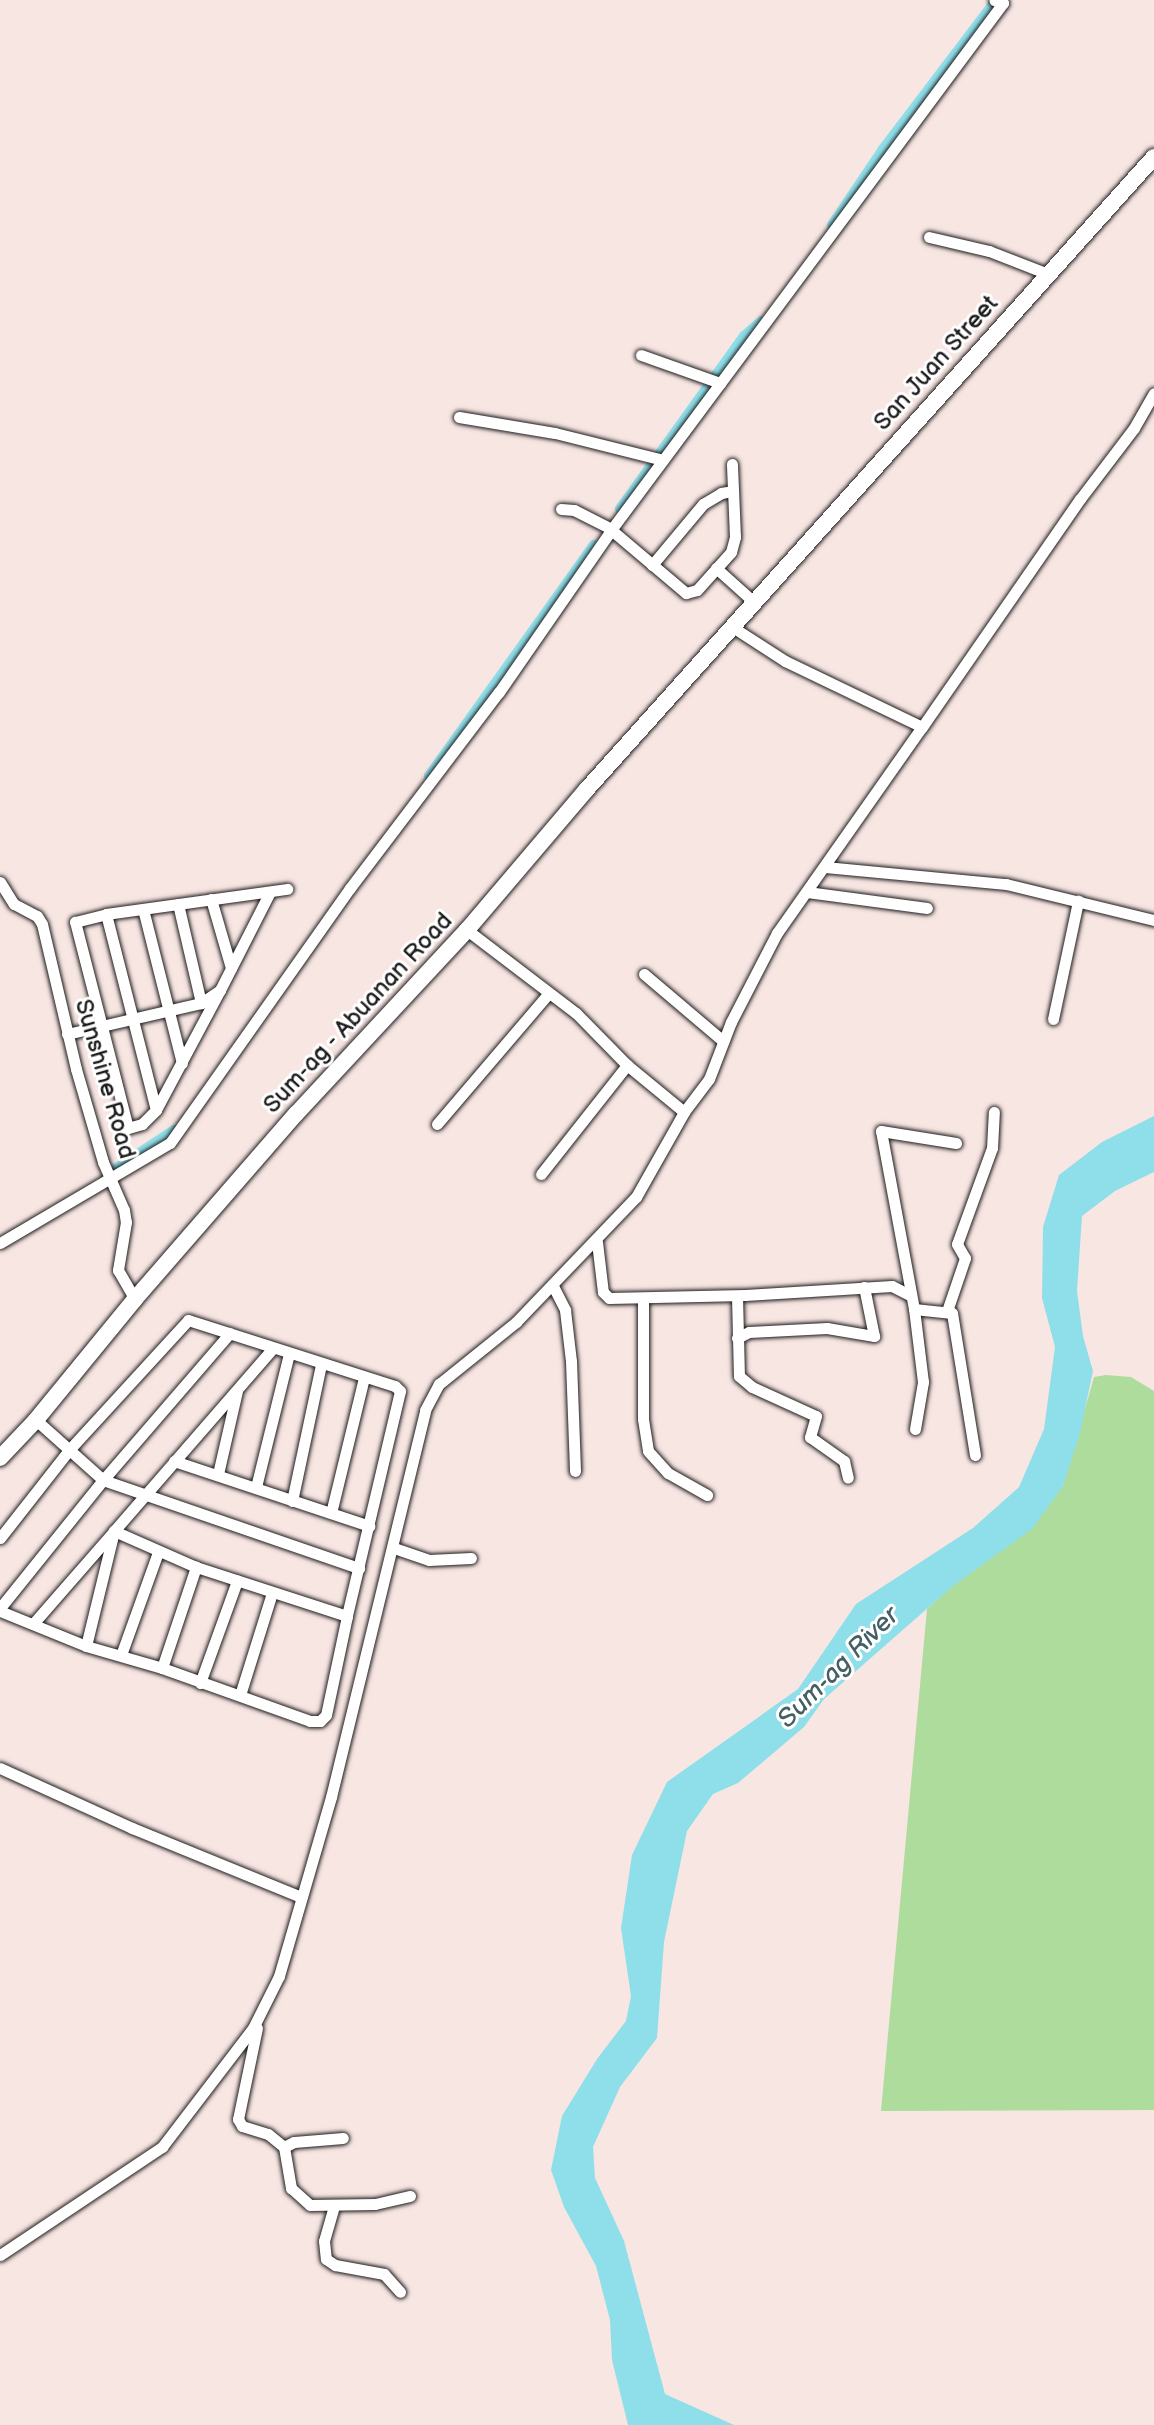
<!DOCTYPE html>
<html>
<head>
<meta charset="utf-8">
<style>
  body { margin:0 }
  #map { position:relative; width:1154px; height:2425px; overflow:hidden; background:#f8e6e3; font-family:"Balsamiq Sans",sans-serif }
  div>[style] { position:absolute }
  .green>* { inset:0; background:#addc9c }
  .water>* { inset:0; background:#8fdfea }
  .canal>* { height:10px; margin:-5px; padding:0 5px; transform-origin:5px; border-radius:5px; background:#8fdfea }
  .roads { filter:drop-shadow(0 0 2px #1c1c1c) drop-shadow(0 0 2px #1c1c1c) }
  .minor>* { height:11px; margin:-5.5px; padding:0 5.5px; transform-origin:5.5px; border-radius:5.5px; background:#fff }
  .secondary>* { height:16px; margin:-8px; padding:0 8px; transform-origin:8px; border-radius:8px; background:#fff }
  span { translate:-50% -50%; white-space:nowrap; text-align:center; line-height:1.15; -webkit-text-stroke:6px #fff; paint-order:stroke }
  .street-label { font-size:24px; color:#1c1c1c }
  .water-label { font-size:26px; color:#446064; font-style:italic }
</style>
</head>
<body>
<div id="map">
  <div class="green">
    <i style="clip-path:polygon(1106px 1375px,1131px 1377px,1154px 1391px,1154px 2110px,881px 2111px,927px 1609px,1063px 1486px,1094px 1377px)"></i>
  </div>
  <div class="water">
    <i style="clip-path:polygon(1154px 1116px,1154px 1172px,1115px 1191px,1082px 1216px,1077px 1291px,1083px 1336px,1093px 1371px,1080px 1433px,1063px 1486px,1032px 1529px,953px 1586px,824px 1699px,804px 1727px,738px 1783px,713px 1794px,687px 1831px,664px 1942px,657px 2038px,620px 2087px,593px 2147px,595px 2178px,624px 2241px,665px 2394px,734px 2425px,628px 2425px,612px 2360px,610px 2320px,596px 2266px,564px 2207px,551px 2170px,562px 2116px,597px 2059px,626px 2021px,631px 1996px,621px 1928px,632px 1855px,667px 1782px,798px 1689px,856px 1604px,973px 1528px,1019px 1487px,1044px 1429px,1055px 1347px,1042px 1298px,1043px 1227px,1059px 1175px,1102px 1142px)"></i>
  </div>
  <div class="canal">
    <i style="left:832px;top:225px;width:92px;rotate:-56.1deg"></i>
    <i style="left:883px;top:149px;width:187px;rotate:-52.8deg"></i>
    <i style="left:620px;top:509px;width:213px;rotate:-54.4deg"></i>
    <i style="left:744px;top:336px;width:23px;rotate:-41deg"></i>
    <i style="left:429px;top:776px;width:284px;rotate:-54.5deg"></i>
    <i style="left:115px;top:1169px;width:71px;rotate:-33.5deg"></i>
  </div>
  <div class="roads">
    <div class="minor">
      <i style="left:929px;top:237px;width:62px;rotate:13.1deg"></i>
      <i style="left:989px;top:251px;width:63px;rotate:21.3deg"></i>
      <i style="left:641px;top:355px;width:84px;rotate:19.5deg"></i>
      <i style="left:459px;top:417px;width:97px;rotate:9.5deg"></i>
      <i style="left:555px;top:433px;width:111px;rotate:14deg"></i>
      <i style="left:561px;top:509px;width:13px;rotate:4deg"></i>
      <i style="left:574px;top:510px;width:39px;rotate:27deg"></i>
      <i style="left:609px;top:528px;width:101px;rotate:40.2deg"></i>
      <i style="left:686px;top:593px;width:11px;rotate:-15deg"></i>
      <i style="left:697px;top:590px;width:51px;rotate:-48.2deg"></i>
      <i style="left:731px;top:552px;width:16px;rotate:-75deg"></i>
      <i style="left:735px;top:537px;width:73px;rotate:-92.4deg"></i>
      <i style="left:652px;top:565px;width:80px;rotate:-50.1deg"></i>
      <i style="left:703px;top:504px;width:21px;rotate:-31deg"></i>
      <i style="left:721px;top:493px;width:11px;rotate:-10deg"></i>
      <i style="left:716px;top:568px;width:52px;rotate:41.9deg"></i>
      <i style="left:734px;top:628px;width:61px;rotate:32.9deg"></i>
      <i style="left:785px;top:661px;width:152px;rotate:25.7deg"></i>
      <i style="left:922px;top:727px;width:277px;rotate:-55.3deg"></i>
      <i style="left:1080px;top:499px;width:89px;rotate:-52.7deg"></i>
      <i style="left:1134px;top:428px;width:40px;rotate:-60.3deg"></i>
      <i style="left:825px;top:867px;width:182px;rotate:5.4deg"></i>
      <i style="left:1006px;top:884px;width:152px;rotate:13.7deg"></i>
      <i style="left:0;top:882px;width:26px;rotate:58deg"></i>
      <i style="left:14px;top:904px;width:26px;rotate:28deg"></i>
      <i style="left:37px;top:916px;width:9px;rotate:58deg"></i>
      <i style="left:42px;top:924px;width:149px;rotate:76.8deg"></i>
      <i style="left:76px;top:1069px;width:97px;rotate:73.8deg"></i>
      <i style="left:103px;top:1162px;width:52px;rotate:66.4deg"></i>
      <i style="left:124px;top:1210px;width:12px;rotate:81deg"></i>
      <i style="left:126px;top:1222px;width:49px;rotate:99.5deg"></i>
      <i style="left:118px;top:1270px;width:34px;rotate:60deg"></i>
      <i style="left:807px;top:892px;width:121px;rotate:7.6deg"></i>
      <i style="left:211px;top:899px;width:72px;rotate:73.8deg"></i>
      <i style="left:178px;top:904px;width:102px;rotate:76.9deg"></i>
      <i style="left:143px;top:909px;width:159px;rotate:75.8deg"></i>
      <i style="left:106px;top:914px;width:202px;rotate:75.7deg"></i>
      <i style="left:467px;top:930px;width:137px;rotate:37.3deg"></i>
      <i style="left:576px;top:1013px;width:73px;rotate:45.6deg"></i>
      <i style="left:627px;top:1065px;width:74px;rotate:39.5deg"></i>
      <i style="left:644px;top:974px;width:104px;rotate:40.3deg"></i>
      <i style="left:220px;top:990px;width:136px;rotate:118.1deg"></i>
      <i style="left:156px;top:1110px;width:20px;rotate:135deg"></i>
      <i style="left:142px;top:1124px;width:15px;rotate:164deg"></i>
      <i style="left:128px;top:1128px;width:213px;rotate:-104.4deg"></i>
      <i style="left:75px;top:922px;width:32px;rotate:-14deg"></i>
      <i style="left:106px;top:914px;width:183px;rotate:-7.9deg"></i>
      <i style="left:1053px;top:1019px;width:121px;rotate:-78deg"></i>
      <i style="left:67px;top:1034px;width:138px;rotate:-13deg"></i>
      <i style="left:201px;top:1003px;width:23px;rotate:-34deg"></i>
      <i style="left:220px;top:990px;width:108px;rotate:-63deg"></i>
      <i style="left:437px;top:1124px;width:171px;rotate:-49.5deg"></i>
      <i style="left:541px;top:1174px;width:139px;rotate:-51.7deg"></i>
      <i style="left:597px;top:1242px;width:50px;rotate:83.2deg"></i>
      <i style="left:603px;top:1292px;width:8px;rotate:45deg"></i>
      <i style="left:609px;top:1298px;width:136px;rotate:-1.3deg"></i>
      <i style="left:745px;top:1295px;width:147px;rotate:-3.5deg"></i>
      <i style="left:892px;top:1286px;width:20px;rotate:27deg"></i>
      <i style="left:0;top:1243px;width:197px;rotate:-30.5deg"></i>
      <i style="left:170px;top:1143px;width:312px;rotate:-54.8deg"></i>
      <i style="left:350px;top:888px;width:246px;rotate:-52.8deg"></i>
      <i style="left:499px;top:692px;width:197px;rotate:-55.3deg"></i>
      <i style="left:611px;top:530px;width:657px;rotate:-53.36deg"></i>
      <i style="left:1003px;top:3px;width:9px;rotate:-162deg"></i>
      <i style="left:553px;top:1286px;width:27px;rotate:63deg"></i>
      <i style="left:565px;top:1310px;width:51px;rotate:83.3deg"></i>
      <i style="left:571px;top:1361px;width:110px;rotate:87.9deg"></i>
      <i style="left:737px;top:1296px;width:80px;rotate:88.6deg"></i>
      <i style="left:739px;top:1376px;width:17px;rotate:40deg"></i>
      <i style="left:752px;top:1387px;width:70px;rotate:24.4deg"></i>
      <i style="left:816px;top:1416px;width:22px;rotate:106deg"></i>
      <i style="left:810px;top:1437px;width:42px;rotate:35.2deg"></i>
      <i style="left:844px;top:1461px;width:17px;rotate:77deg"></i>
      <i style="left:643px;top:1299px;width:120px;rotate:90deg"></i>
      <i style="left:643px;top:1419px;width:32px;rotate:81deg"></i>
      <i style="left:648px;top:1451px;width:30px;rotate:48deg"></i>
      <i style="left:668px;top:1473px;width:45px;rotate:29.4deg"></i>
      <i style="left:914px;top:1309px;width:38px;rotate:6deg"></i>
      <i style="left:952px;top:1313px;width:144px;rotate:80.8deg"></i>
      <i style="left:947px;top:1311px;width:56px;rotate:-71.2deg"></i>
      <i style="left:965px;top:1258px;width:16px;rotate:-120deg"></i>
      <i style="left:957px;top:1244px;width:102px;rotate:-70deg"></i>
      <i style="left:992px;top:1148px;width:36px;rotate:-87deg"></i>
      <i style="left:737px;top:1338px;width:13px;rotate:-27deg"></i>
      <i style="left:749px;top:1332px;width:78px;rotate:-2.9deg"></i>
      <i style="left:827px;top:1328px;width:48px;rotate:9.7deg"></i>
      <i style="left:874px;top:1336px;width:50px;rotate:-101.5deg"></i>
      <i style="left:36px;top:1420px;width:90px;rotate:41.8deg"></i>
      <i style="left:103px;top:1480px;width:271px;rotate:19deg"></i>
      <i style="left:915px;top:1429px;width:48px;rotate:-80.3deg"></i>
      <i style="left:923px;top:1382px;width:74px;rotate:-97deg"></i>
      <i style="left:914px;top:1309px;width:181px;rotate:-100.5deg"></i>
      <i style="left:881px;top:1131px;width:76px;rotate:9.1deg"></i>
      <i style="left:174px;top:1461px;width:206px;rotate:18.4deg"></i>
      <i style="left:218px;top:1474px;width:85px;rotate:-77.1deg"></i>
      <i style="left:256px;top:1487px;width:137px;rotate:-76.1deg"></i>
      <i style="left:292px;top:1501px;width:140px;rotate:-78deg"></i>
      <i style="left:331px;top:1513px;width:139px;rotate:-76.3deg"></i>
      <i style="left:0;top:1538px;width:112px;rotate:-51.9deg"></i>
      <i style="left:69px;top:1450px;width:176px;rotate:-47.5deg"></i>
      <i style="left:188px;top:1320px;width:217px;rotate:17.7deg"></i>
      <i style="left:395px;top:1386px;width:7px;rotate:45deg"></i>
      <i style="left:400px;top:1391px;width:231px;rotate:103.3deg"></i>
      <i style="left:347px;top:1616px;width:159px;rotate:-162deg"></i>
      <i style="left:196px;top:1567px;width:90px;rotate:-156.3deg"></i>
      <i style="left:114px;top:1531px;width:123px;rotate:131.1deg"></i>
      <i style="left:394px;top:1548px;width:37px;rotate:19deg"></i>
      <i style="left:429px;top:1560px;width:42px;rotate:-2.7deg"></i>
      <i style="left:0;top:1608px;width:164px;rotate:-51.2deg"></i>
      <i style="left:103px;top:1480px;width:194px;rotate:-49.2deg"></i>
      <i style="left:0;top:1611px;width:93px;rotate:22.1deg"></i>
      <i style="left:86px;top:1646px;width:79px;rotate:16.1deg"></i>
      <i style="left:162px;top:1668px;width:157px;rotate:19.7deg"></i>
      <i style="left:310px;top:1721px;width:10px"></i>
      <i style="left:320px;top:1721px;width:8px;rotate:-45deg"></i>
      <i style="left:326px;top:1715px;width:101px;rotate:-78deg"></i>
      <i style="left:86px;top:1646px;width:118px;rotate:-76.3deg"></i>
      <i style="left:114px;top:1531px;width:241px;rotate:-49deg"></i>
      <i style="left:121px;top:1655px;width:109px;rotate:-70.2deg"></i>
      <i style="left:162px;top:1668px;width:107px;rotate:-71.4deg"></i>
      <i style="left:200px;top:1683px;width:109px;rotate:-70.1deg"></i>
      <i style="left:240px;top:1695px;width:107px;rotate:-72.6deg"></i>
      <i style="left:0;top:1768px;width:145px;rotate:24.4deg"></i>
      <i style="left:132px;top:1828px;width:180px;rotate:22.2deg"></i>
      <i style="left:257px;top:2028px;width:93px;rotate:101.8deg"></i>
      <i style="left:238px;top:2119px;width:8px;rotate:60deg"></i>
      <i style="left:242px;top:2126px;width:27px;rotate:17deg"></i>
      <i style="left:268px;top:2134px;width:21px;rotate:39deg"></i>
      <i style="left:284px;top:2147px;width:42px;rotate:80.3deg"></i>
      <i style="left:291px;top:2188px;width:25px;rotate:42deg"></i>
      <i style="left:310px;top:2205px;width:65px;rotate:-0.9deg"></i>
      <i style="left:375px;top:2204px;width:36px;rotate:-13deg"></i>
      <i style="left:284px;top:2147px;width:11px;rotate:-27deg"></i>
      <i style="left:294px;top:2142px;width:49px;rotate:-4.7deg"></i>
      <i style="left:334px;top:2206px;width:36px;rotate:106deg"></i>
      <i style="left:324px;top:2241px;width:18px;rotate:84deg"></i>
      <i style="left:326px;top:2259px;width:11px;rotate:34deg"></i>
      <i style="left:335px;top:2265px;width:50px;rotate:10.4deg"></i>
      <i style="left:384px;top:2274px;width:24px;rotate:48deg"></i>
      <i style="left:0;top:2255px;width:195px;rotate:-33.7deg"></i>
      <i style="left:162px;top:2147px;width:150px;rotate:-52.6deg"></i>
      <i style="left:253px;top:2028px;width:58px;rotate:-63.4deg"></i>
      <i style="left:279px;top:1976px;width:186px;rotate:-73.8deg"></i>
      <i style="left:331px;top:1797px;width:398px;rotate:-76.3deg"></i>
      <i style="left:425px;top:1410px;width:30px;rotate:-62deg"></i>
      <i style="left:439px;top:1384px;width:99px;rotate:-38.8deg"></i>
      <i style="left:516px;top:1322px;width:173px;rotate:-46.2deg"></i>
      <i style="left:636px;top:1197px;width:98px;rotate:-60.5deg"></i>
      <i style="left:684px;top:1112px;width:41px;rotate:-52.9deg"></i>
      <i style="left:709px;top:1079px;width:61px;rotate:-68.9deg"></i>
      <i style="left:731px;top:1022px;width:100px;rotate:-62.7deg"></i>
      <i style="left:777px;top:933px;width:252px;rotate:-54.9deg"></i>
    </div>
    <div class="secondary">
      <i style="left:0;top:1458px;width:52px;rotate:-46.5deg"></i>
      <i style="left:36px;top:1420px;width:156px;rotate:-50.7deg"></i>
      <i style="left:135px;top:1299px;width:245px;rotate:-49deg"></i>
      <i style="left:296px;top:1114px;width:251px;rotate:-47.1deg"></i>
      <i style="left:467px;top:930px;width:185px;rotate:-49.6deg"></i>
      <i style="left:587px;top:789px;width:849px;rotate:-48.1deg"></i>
    </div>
  </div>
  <div class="street-label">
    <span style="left:936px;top:363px;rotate:-48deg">San Juan Street</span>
    <span style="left:358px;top:1013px;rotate:-47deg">Sum-ag - Abuanan Road</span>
    <span style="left:105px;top:1079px;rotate:74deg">Sunshine Road</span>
  </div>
  <div class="water-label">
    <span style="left:839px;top:1668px;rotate:-45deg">Sum-ag River</span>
  </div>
</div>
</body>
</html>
